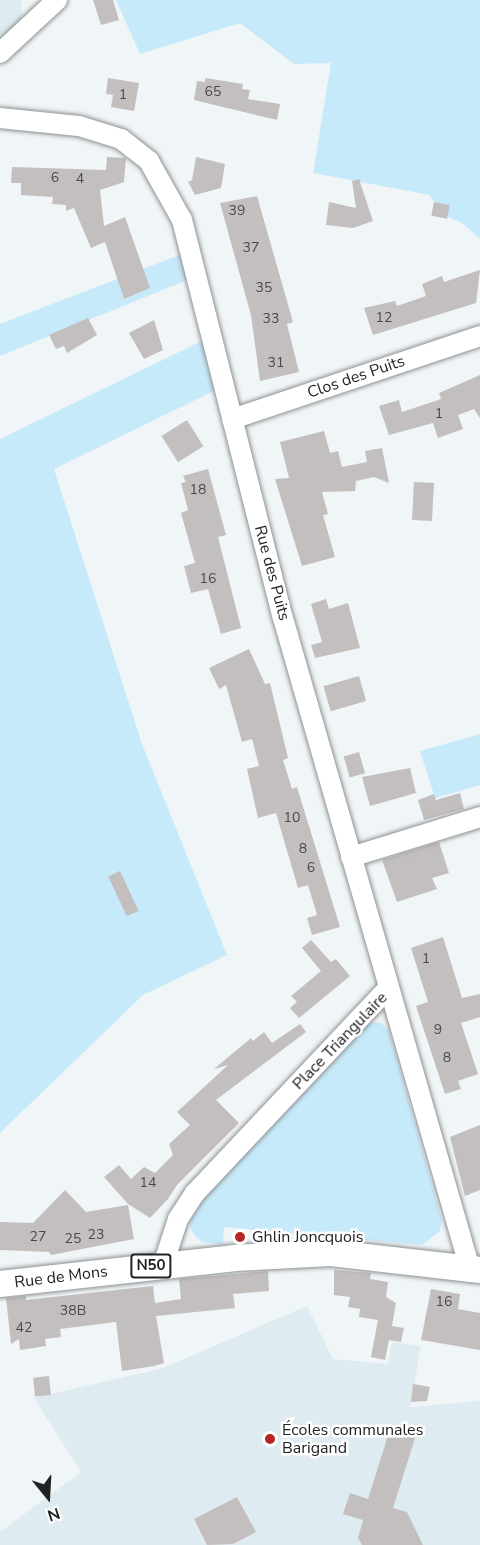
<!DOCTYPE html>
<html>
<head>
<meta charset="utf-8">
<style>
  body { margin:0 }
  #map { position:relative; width:480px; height:1545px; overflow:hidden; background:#f0f5f7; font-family:"Nunito Sans",sans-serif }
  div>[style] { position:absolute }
  .built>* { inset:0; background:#deebf0 }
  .green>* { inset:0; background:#c7eafa }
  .building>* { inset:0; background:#c4bfbf; transform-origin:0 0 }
  .roads { filter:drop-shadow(0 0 2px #8e9294) drop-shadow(0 0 2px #8e9294) }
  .minor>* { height:20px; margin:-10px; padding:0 10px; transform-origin:10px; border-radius:10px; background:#fff }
  .major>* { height:26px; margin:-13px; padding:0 13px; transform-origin:13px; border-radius:13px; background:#fff }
  .dots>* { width:16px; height:16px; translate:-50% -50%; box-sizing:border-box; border:3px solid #fff; border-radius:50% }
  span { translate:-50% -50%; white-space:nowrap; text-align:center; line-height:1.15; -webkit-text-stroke:5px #fff; paint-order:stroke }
  .number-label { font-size:14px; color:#4a494a }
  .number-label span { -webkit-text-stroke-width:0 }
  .shield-label span { padding:2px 4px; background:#fff; border:2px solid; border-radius:4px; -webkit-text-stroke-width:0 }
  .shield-label { font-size:15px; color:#212223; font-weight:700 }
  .street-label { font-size:16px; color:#212223 }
  .poi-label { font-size:16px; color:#212223 }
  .left { translate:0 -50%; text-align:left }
  .north { position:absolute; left:18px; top:1467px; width:60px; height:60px; -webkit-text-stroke:4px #fff; paint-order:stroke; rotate:162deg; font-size:16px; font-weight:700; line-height:24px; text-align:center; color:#212223 }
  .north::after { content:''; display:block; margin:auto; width:21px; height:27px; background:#212223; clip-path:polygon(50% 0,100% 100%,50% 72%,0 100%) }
</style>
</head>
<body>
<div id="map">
  <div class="built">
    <i style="clip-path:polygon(0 0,21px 0,22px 34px,0 53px)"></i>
    <i style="clip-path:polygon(307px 1306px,333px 1359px,388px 1364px,392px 1342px,421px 1346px,410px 1407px,480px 1401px,480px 1545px,0 1545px,0 1532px,81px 1472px,34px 1398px,163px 1368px)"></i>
  </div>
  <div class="green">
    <i style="clip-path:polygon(116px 0,480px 0,480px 239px,462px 223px,441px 214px,430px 195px,313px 173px,331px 63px,294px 64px,240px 23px,140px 54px)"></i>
    <i style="clip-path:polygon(190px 251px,197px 276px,0 356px,0 324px)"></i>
    <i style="clip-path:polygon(212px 336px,224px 386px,54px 469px,142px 744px,227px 955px,143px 995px,0 1133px,0 439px)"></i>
    <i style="clip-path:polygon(480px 734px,480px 785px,435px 798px,420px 751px)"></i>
    <i style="clip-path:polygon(380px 1022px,389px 1031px,442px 1220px,440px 1231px,422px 1245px,224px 1227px,223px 1244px,202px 1242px,195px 1236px,190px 1227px,190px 1215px,200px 1201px,368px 1024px)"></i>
  </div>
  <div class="building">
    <i style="clip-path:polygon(93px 0,113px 0,119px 20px,101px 25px)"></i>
    <i style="clip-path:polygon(108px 78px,139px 83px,134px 111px,111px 107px,113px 95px,106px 94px)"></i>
    <i style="clip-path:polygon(205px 78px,243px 84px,242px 89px,250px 90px,248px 99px,280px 104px,277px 120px,194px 100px,197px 81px,205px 82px)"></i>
    <i style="clip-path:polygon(107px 157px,126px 158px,124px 182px,100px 190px,104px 226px,125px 217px,150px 288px,124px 299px,105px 242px,91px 248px,74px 208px,66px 211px,66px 205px,52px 204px,53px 197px,21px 195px,21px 183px,11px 183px,12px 167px,106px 170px)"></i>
    <i style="clip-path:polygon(196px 157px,225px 164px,221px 188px,195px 195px,188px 182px,192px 180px)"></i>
    <i style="clip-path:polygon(359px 179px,373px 221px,353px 228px,326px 225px,329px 202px,356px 208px,352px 181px)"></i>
    <i style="clip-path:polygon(257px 196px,293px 322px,287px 324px,299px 372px,260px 381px,251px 315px,220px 203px)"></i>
    <i style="left:434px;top:202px;width:16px;height:14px;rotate:11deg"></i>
    <i style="clip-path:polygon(480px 270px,476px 303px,373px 335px,364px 308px,395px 301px,397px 306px,426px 296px,422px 284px,442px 276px,444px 282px)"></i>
    <i style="clip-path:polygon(88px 318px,97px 335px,67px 353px,64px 346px,56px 349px,49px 335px)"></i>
    <i style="clip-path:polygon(154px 320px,163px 350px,144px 359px,129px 333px)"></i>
    <i style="clip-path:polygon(480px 375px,480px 418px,474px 409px,458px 415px,463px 429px,438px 438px,433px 423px,389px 435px,379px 406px,399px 400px,402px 412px,441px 399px,439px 393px)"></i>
    <i style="left:187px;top:420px;width:31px;height:30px;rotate:58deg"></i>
    <i style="clip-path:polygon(324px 431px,330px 453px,338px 451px,342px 467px,367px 462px,365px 451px,382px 448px,389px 483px,374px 477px,356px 481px,355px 491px,322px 492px,328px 514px,323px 515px,335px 557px,302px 566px,275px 479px,289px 478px,280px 442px)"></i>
    <i style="clip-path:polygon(208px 469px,226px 535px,218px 537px,241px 628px,221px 634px,208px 589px,191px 593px,184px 566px,195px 563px,181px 513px,188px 510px,181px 483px,186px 482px,183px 476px)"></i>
    <i style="left:414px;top:482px;width:20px;height:38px;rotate:3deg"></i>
    <i style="clip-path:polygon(326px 599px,329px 609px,348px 603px,360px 648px,315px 658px,311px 645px,322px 642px,311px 604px)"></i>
    <i style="clip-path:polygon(249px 649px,265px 684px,270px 683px,288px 758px,283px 760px,292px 789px,297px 787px,340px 927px,312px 935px,307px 918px,317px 915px,308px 885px,298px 888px,276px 813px,258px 818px,247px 769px,259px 766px,252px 739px,242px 742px,226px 685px,219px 689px,209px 668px)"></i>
    <i style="left:359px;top:676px;width:26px;height:37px;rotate:74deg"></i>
    <i style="left:359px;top:752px;width:22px;height:16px;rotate:74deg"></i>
    <i style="clip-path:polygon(410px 768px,416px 793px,370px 806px,362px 777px)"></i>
    <i style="clip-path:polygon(460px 793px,464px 809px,424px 820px,418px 800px,434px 794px,436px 800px)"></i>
    <i style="clip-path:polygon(439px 842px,449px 873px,432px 878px,437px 889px,397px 902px,382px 860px)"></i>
    <i style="left:120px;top:871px;width:44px;height:13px;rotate:65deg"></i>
    <i style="clip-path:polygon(443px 937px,462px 998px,480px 994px,480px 1017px,461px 1023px,478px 1074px,458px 1081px,461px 1089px,445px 1094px,416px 1006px,428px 1002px,411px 948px)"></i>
    <i style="clip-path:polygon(311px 940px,331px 962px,336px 959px,350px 976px,299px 1018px,290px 1008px,297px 1002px,291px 996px,321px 971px,302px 948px)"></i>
    <i style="clip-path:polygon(300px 1024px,306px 1032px,216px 1100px,239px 1123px,177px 1185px,168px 1199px,150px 1218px,128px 1204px,104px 1177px,119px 1165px,131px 1179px,144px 1167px,155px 1173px,173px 1155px,169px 1144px,190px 1125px,177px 1112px,228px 1065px,214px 1069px,251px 1038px,253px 1041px,264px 1032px,272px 1043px)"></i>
    <i style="clip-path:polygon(480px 1125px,480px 1190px,465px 1196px,450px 1137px)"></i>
    <i style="clip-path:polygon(65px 1190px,86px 1212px,128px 1205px,134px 1239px,51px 1255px,49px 1252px,0 1250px,0 1222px,33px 1223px)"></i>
    <i style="clip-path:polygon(334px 1270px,371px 1273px,370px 1279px,388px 1282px,386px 1297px,396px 1303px,392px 1326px,404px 1328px,401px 1342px,389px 1340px,385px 1360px,371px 1357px,378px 1320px,359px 1317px,360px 1309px,348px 1307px,350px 1297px,334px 1295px)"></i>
    <i style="clip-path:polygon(268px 1271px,269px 1291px,233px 1294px,235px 1308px,156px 1316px,164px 1363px,154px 1366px,122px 1371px,116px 1322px,60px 1329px,61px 1337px,45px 1339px,46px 1346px,20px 1350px,19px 1339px,11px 1344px,6px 1298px,26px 1296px,26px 1300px,153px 1286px,155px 1303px,181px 1299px,179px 1279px)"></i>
    <i style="clip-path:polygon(431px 1289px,460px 1294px,458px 1309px,480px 1313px,480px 1350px,421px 1340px)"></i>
    <i style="left:49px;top:1376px;width:19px;height:16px;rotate:84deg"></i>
    <i style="clip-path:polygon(413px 1384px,430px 1387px,427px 1401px,411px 1402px)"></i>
    <i style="clip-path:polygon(390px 1429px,415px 1438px,393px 1508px,407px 1512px,423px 1545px,362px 1545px,358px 1538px,363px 1520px,343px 1514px,350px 1493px,368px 1499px)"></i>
    <i style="clip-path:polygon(237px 1497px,256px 1532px,233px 1544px,207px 1545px,194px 1519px)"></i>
  </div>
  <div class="roads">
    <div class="minor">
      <i style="left:0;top:53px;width:78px;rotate:-42.9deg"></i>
      <i style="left:0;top:118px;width:79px;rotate:5.8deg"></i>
      <i style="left:79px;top:126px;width:44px;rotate:17.2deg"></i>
      <i style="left:121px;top:139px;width:36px;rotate:38deg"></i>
      <i style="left:149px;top:161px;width:68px;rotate:60.8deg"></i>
      <i style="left:182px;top:220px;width:411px;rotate:75.8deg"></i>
      <i style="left:283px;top:618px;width:677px;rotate:73.97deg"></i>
      <i style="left:232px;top:419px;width:262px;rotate:-18.5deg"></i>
      <i style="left:351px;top:857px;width:135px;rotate:-17.2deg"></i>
      <i style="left:163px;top:1265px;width:48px;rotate:-71.9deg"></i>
      <i style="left:178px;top:1219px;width:31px;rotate:-57deg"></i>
      <i style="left:195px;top:1193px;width:282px;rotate:-46.7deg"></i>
    </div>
    <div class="major">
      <i style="left:0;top:1284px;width:235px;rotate:-6.3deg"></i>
      <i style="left:234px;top:1258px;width:97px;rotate:-3deg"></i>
      <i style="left:331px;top:1253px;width:150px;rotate:6.5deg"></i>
    </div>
  </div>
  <div class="dots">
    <i style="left:240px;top:1237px;background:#b52525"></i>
    <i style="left:270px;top:1439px;background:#b52525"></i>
  </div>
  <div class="number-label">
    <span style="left:213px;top:92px">65</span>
    <span style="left:123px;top:95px">1</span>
    <span style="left:55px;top:178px">6</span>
    <span style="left:80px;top:179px">4</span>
    <span style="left:237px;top:211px">39</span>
    <span style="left:251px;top:248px">37</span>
    <span style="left:264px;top:288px">35</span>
    <span style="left:384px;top:318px">12</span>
    <span style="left:271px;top:319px">33</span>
    <span style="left:276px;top:363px">31</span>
    <span style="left:439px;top:414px">1</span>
    <span style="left:198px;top:490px">18</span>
    <span style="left:208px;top:579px">16</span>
    <span style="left:292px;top:818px">10</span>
    <span style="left:303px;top:849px">8</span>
    <span style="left:311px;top:868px">6</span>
    <span style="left:426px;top:959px">1</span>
    <span style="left:438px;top:1030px">9</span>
    <span style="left:447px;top:1058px">8</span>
    <span style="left:148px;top:1183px">14</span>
    <span style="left:96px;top:1235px">23</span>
    <span style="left:38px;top:1237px">27</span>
    <span style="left:73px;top:1239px">25</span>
    <span style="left:444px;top:1302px">16</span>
    <span style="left:73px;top:1311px">38B</span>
    <span style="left:24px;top:1328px">42</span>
  </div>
  <div class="shield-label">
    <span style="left:151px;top:1266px">N50</span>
  </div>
  <div class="street-label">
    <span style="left:356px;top:377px;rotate:-19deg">Clos des Puits</span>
    <span style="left:272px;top:573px;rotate:75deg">Rue des Puits</span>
    <span style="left:340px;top:1041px;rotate:-46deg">Place Triangulaire</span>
    <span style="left:61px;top:1277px;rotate:-7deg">Rue de Mons</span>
  </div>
  <div class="poi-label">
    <span class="left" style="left:252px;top:1237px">Ghlin Joncquois</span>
    <span class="left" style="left:282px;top:1439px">Écoles communales<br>Barigand</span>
  </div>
  <div class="north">N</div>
</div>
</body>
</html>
